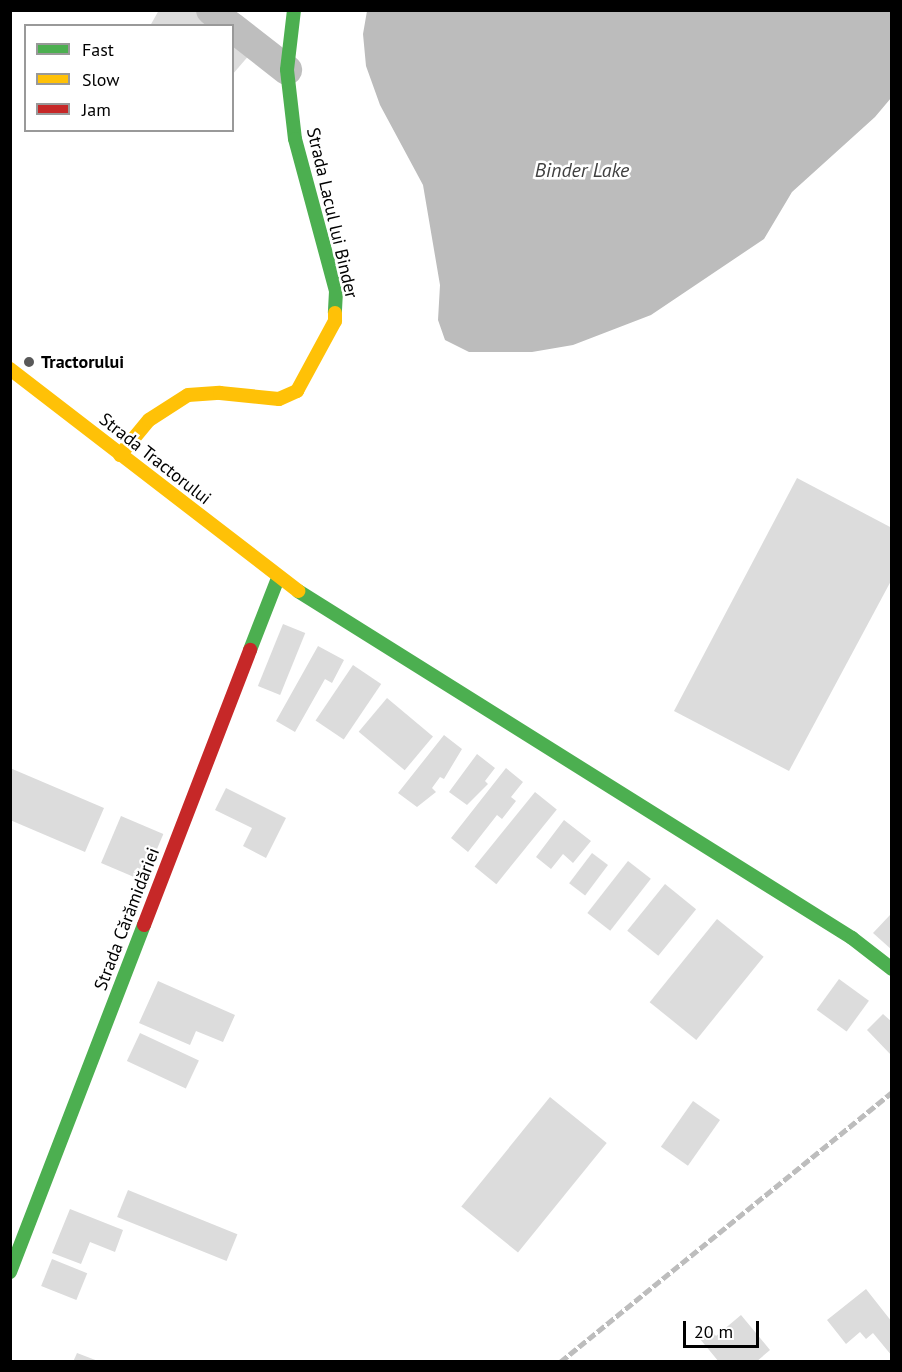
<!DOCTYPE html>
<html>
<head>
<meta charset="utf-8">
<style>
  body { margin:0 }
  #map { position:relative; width:902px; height:1372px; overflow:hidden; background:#fff; font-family:"PT Sans",sans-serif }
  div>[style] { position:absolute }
  .water>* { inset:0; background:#bcbcbc }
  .building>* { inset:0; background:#dcdcdc; transform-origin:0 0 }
  .street>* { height:30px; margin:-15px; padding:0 15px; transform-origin:15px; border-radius:15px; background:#bebebe }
  .fast>* { height:14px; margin:-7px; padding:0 7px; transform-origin:7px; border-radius:7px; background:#4caf50 }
  .slow>* { height:14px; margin:-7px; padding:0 7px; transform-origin:7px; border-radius:7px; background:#ffc107 }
  .jam>* { height:14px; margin:-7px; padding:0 7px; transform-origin:7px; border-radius:7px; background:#c62828 }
  .rail>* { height:4.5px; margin-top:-2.25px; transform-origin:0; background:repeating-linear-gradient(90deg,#bdbdbd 0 9px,transparent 0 12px) }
  .dots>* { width:16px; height:16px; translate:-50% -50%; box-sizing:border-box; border:3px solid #fff; border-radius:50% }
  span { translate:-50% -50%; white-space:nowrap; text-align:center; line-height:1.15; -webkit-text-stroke:5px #fff; paint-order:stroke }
  .street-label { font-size:18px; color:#000 }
  .poi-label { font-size:18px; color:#000; font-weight:700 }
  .left { translate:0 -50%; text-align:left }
  .water-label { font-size:20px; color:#404040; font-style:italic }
  .frame { position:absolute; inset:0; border:12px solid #000; pointer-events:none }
  .legend { position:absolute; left:24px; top:24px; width:210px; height:108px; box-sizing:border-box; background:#fff; border:2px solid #999; margin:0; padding:8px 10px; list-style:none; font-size:18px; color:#000 }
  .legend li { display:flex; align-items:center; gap:12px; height:30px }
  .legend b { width:30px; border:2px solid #999 }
  .scale { position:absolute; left:683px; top:1321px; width:76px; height:27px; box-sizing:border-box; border:3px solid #000; border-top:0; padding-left:8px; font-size:18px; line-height:21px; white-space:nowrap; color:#000; -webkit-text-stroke:4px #fff; paint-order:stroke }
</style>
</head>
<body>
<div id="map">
  <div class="water">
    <i style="clip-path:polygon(367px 11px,891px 11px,891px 98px,875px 117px,792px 192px,764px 239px,651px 315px,573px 345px,532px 352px,469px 352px,445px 340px,438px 320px,440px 285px,423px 185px,380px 105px,366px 66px,363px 34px)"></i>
  </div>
  <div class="building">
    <i style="clip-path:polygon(159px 10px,199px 10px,217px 26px,150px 26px)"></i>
    <i style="clip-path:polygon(232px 38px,251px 53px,232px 75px)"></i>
    <i style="clip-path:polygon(797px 478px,892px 528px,892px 579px,789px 771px,674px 711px)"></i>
    <i style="left:283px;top:624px;width:24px;height:67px;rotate:22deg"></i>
    <i style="clip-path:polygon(318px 646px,344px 660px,332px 683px,325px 679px,295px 732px,276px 721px)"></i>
    <i style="left:353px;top:665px;width:34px;height:67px;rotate:34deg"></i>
    <i style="left:387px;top:698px;width:60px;height:44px;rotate:40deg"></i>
    <i style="clip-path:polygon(444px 735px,462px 749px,444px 779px,440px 777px,432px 788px,436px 792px,417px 807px,398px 793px)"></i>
    <i style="clip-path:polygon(477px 754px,495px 768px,485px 781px,488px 784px,467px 805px,449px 792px)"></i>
    <i style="clip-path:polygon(10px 768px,104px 808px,85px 852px,10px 820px)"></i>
    <i style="clip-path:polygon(506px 768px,523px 782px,511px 797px,516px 801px,502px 819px,497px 815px,468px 852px,451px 838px)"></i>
    <i style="clip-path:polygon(226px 788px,286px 818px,266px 858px,243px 846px,252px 828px,215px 810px)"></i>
    <i style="left:535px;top:792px;width:28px;height:96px;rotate:39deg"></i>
    <i style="left:121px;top:816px;width:46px;height:51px;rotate:23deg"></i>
    <i style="clip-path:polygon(564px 820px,591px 841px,573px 863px,563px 854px,551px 869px,536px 857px)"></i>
    <i style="left:592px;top:853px;width:20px;height:38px;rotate:37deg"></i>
    <i style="left:628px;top:861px;width:29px;height:66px;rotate:38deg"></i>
    <i style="left:665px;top:884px;width:40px;height:60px;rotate:39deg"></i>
    <i style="clip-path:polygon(890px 915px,892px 917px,892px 950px,873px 933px)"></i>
    <i style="left:717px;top:919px;width:60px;height:107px;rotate:39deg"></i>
    <i style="left:839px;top:979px;width:37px;height:38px;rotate:36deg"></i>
    <i style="clip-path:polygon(158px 981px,235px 1015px,223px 1042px,196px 1031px,190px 1045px,139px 1023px)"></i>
    <i style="clip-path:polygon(883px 1014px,892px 1022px,892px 1056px,867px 1030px)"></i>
    <i style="left:140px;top:1033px;width:65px;height:31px;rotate:25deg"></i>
    <i style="left:550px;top:1097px;width:73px;height:141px;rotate:39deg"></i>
    <i style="left:693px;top:1101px;width:33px;height:56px;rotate:35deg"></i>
    <i style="left:128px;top:1190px;width:118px;height:29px;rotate:22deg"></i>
    <i style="clip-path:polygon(70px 1209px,123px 1230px,115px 1252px,90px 1242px,81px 1264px,52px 1253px)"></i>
    <i style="left:52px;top:1259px;width:38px;height:29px;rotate:22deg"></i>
    <i style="clip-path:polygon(866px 1289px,892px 1322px,892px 1356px,873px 1333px,866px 1339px,860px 1332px,846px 1344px,827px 1320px)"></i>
    <i style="clip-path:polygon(741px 1315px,770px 1350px,756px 1362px,719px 1362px,700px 1339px,711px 1330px,716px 1336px)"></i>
    <i style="clip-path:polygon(77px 1353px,98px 1361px,98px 1362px,73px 1362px)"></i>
  </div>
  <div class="street">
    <i style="left:211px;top:10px;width:25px;rotate:40deg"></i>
    <i style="left:232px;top:27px;width:70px;rotate:38deg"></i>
  </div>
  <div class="fast">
    <i style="left:294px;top:10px;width:60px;rotate:96.7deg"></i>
    <i style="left:287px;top:70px;width:69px;rotate:83.4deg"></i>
    <i style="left:295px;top:139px;width:157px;rotate:74.9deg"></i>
    <i style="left:336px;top:291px;width:22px;rotate:93deg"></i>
    <i style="left:298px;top:591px;width:654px;rotate:32.06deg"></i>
    <i style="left:852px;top:938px;width:51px;rotate:37.8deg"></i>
    <i style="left:250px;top:650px;width:77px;rotate:-68.7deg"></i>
    <i style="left:10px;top:1272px;width:372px;rotate:-68.9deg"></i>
  </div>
  <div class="slow">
    <i style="left:10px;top:369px;width:364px;rotate:37.6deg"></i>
    <i style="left:120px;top:455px;width:45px;rotate:-50.4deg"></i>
    <i style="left:149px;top:420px;width:46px;rotate:-32.7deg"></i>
    <i style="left:188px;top:395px;width:32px;rotate:-4deg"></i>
    <i style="left:220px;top:393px;width:59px;rotate:5.8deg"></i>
    <i style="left:279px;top:399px;width:20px;rotate:-24deg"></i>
    <i style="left:297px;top:391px;width:80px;rotate:-61.5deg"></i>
    <i style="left:335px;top:321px;width:8px;rotate:-90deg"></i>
  </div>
  <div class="jam">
    <i style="left:144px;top:925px;width:295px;rotate:-68.9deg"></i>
  </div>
  <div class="rail">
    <i style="left:560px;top:1362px;width:428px;rotate:-39.1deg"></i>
  </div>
  <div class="dots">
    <i style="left:29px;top:362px;background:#595959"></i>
  </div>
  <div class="street-label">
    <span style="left:332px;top:213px;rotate:77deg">Strada Lacul lui Binder</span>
    <span style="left:155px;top:459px;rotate:38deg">Strada Tractorului</span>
    <span style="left:127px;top:919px;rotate:-69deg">Strada Cărămidăriei</span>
  </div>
  <div class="poi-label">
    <span class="left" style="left:41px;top:362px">Tractorului</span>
  </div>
  <div class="water-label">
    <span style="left:582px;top:170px">Binder Lake</span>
  </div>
  <div class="frame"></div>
  <ul class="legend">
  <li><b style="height:8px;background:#4caf50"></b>Fast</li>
  <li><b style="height:8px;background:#ffc107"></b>Slow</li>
  <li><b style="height:8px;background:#c62828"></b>Jam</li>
  </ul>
  <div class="scale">20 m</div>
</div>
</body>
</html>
